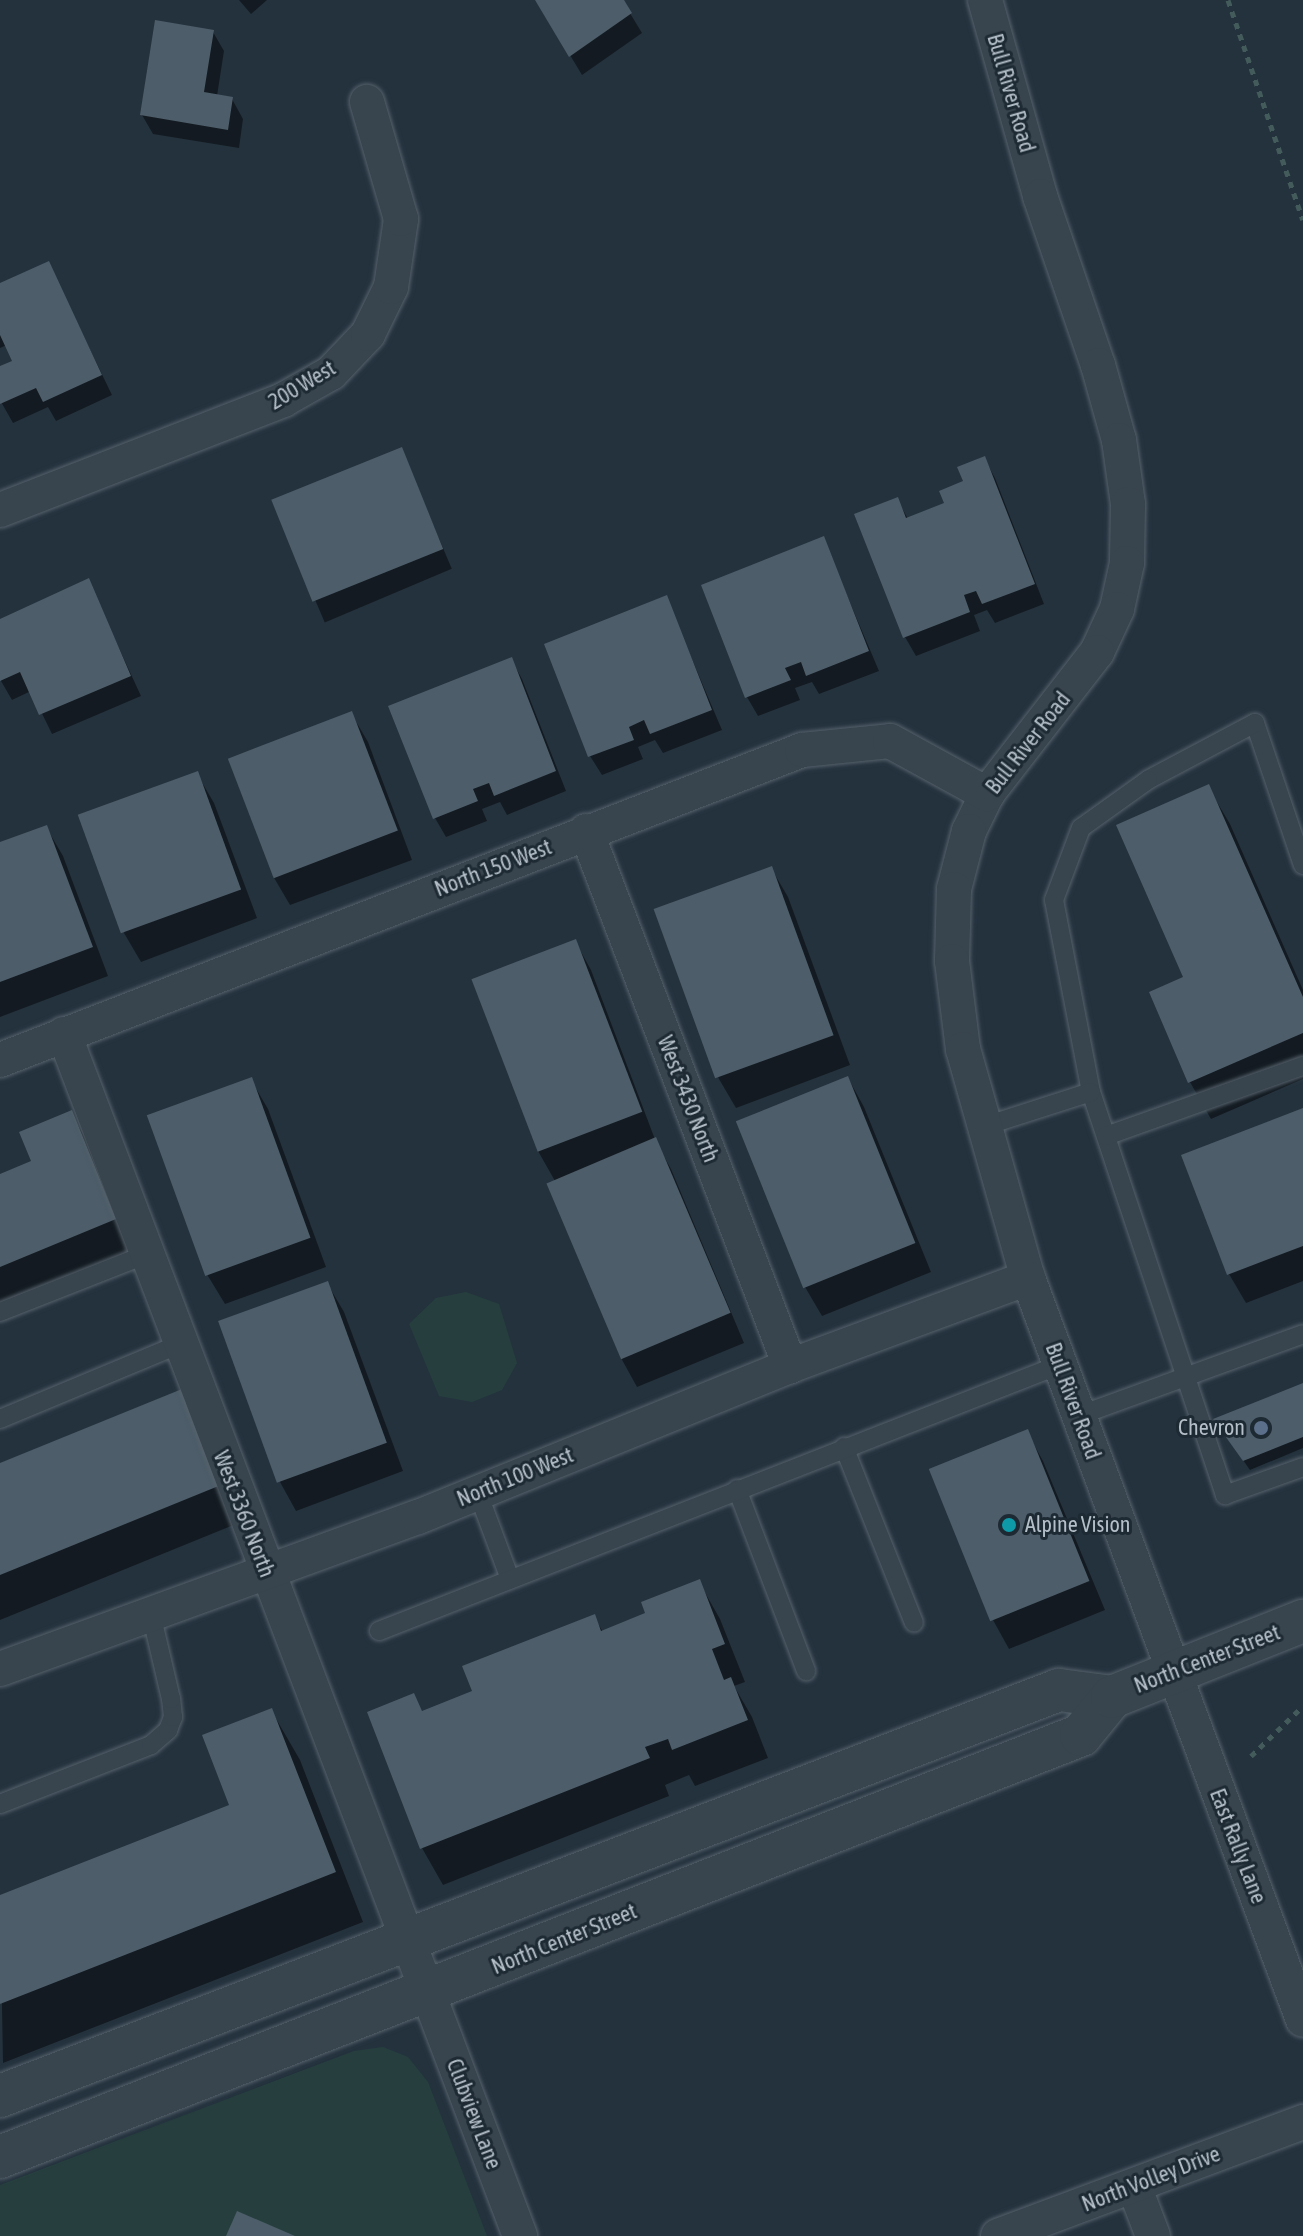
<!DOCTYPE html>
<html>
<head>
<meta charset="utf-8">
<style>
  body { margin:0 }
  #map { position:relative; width:1303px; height:2236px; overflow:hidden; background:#24323e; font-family:"Asap Condensed",sans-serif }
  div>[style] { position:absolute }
  .green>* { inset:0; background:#263f3e }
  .shadow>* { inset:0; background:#0007; transform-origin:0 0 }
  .building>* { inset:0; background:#4d5d69; transform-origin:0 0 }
  .path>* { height:5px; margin-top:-2.5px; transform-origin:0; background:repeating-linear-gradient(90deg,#445b5b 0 6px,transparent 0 12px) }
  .roads { filter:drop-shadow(0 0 2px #56626c) drop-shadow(0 0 2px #56626c) }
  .service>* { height:18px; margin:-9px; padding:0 9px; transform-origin:9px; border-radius:9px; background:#38444e }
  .minor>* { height:34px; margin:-17px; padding:0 17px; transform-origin:17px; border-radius:17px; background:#38444e }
  .tertiary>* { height:42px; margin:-21px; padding:0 21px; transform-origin:21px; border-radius:21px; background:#38444e }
  .dots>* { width:22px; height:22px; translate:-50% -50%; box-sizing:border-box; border:4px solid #1d2933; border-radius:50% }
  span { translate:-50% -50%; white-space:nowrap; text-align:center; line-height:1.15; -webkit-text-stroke:6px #1d2933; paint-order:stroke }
  .street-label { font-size:22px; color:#b4bfc9 }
  .poi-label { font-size:22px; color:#b4bfc9 }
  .right { translate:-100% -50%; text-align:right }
  .left { translate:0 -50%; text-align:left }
</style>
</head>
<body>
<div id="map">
  <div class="green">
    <i style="clip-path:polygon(466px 1292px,499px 1304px,517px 1363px,502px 1390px,472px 1402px,439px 1396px,409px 1324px,436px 1298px)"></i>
    <i style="clip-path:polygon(383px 2047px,408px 2057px,428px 2082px,487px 2236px,0 2236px,0 2185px,354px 2051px)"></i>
  </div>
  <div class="shadow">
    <i style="clip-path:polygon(239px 0,267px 0,251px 14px)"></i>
    <i style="clip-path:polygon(537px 0,622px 0,642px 33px,582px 75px)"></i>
    <i style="clip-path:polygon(213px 32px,224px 51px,217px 96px,232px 99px,243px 119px,239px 148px,153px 134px,142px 115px)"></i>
    <i style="clip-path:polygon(48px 263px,112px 395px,56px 421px,48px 407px,13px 423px,0 400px,0 369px,14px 362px,7px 345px,0 348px,0 286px)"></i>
    <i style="left:401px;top:449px;width:130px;height:138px;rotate:67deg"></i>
    <i style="clip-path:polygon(984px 458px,995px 478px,1044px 604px,995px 623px,987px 610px,974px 615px,980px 631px,916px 656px,905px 637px,897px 499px,908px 519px,947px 504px)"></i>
    <i style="clip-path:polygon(823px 539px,879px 671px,819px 694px,812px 682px,795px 688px,800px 700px,758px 716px,747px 697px)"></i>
    <i style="clip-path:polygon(88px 581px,141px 696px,52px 734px,31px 691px,12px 700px,1px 681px,0 621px)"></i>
    <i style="clip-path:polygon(666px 598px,722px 730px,663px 753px,655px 740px,638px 747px,643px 759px,602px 775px,590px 756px)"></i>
    <i style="clip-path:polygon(511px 659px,522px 679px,566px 791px,507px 815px,500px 802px,482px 809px,487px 821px,446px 837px,435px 818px)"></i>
    <i style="clip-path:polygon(351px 713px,368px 742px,412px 860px,290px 905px,273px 876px)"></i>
    <i style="clip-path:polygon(197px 774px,214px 803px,257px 918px,141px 962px,124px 933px)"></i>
    <i style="clip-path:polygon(1208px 787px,1230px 824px,1303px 990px,1303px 1079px,1211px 1119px,1190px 1082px,1151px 993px,1185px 978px)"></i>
    <i style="clip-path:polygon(46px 827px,63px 856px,108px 976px,0 1017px,0 844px)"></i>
    <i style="clip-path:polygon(771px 868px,788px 897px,850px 1065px,736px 1108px,719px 1079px,656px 911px)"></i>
    <i style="clip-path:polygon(575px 941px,591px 970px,656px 1142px,671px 1169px,744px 1343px,637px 1387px,621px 1358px,549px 1184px,555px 1181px,538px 1151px)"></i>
    <i style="clip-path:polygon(848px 1078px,864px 1107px,931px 1272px,822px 1316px,805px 1287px)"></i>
    <i style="clip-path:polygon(251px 1080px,268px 1109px,326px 1267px,225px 1304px,208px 1276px,149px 1117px)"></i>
    <i style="clip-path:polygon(1303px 1111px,1303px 1281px,1246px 1303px,1229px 1274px)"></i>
    <i style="clip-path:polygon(71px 1113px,92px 1150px,136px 1257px,0 1313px,0 1176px,34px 1163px)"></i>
    <i style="clip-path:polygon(327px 1283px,344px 1312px,403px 1471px,296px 1511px,280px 1482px)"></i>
    <i style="clip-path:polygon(1303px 1385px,1303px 1448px,1250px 1470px,1221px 1429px)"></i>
    <i style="clip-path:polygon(182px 1391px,241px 1522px,0 1620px,0 1466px)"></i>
    <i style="clip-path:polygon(1027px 1432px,1043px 1461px,1105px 1610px,1009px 1649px,993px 1620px,931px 1470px)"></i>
    <i style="clip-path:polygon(699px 1582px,720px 1619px,745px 1682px,734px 1686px,752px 1717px,768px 1758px,695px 1786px,689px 1775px,665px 1785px,669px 1796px,443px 1885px,422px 1848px,413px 1696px,423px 1713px,475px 1692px,594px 1617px,603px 1632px,648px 1614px)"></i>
    <i style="clip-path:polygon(271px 1710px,300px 1760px,363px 1922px,3px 2063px,0 1897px,232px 1806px)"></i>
  </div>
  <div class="building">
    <i style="clip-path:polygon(535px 0,624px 0,632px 13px,569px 57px)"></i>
    <i style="clip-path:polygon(155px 20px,214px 30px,204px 92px,233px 97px,228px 130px,140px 115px)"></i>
    <i style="clip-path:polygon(49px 261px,102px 375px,43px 402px,36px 388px,0 404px,0 366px,12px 361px,0 335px,0 283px)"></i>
    <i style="left:402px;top:447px;width:110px;height:141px;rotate:68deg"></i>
    <i style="clip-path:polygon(985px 456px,1035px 584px,982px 604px,976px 591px,964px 595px,970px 612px,903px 638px,854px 514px,898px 497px,906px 518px,944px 503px,939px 491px,963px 481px,957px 467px)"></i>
    <i style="clip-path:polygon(824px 536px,869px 651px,806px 676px,801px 662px,785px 668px,791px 680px,745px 698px,701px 585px)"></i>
    <i style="clip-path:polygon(89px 578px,131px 676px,39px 715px,20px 672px,0 681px,0 619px)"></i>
    <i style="clip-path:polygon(667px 595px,712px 710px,650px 734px,644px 720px,629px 727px,634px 740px,588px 757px,544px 644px)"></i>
    <i style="clip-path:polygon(512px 657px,556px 771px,494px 796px,489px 783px,473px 789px,478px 801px,433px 819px,388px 706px)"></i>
    <i style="left:352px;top:711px;width:128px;height:133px;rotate:69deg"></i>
    <i style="left:198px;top:771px;width:126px;height:128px;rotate:70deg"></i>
    <i style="clip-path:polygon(1209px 784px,1303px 997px,1303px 1033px,1188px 1083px,1149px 992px,1183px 977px,1116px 825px)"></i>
    <i style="clip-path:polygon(47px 825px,93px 947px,0 982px,0 842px)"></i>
    <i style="left:772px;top:866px;width:180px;height:126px;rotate:70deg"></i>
    <i style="left:576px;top:939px;width:185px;height:112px;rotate:69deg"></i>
    <i style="left:848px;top:1076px;width:180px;height:121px;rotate:68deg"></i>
    <i style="left:252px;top:1077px;width:171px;height:112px;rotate:70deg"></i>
    <i style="clip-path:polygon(1303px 1108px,1303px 1246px,1227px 1275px,1181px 1155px)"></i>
    <i style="clip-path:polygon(72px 1110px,116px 1219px,0 1267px,0 1174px,31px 1161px,19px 1132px)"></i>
    <i style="left:656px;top:1137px;width:191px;height:119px;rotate:67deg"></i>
    <i style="left:328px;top:1281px;width:172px;height:117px;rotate:70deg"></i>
    <i style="clip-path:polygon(1303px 1383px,1303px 1437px,1243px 1461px,1213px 1419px)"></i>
    <i style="clip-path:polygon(182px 1389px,221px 1485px,0 1575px,0 1463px)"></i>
    <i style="left:1028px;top:1429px;width:164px;height:107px;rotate:68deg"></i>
    <i style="clip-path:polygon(700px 1579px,725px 1644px,712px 1649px,724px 1680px,731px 1677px,748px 1720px,672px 1750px,668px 1739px,645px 1747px,650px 1758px,420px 1849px,367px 1712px,414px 1693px,422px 1711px,472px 1691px,462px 1666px,595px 1614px,601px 1631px,645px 1613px,641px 1602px)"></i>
    <i style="clip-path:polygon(272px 1708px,336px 1872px,0 2004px,0 1895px,229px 1805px,202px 1735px)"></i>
    <i style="clip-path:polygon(237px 2211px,295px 2236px,226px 2236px)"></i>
  </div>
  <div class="path">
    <i style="left:1228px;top:0;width:232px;rotate:71.2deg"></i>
    <i style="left:1251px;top:1756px;width:72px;rotate:-43.9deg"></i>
  </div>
  <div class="roads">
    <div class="service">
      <i style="left:1303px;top:865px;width:150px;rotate:-108.7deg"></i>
      <i style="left:1255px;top:723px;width:121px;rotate:152deg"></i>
      <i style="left:1148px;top:780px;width:82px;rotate:144.4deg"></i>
      <i style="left:1081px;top:828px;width:77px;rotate:110.6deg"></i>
      <i style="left:1054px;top:900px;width:196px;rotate:79.1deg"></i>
      <i style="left:1091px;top:1092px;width:425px;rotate:71.6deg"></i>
      <i style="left:1225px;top:1495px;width:83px;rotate:-19.7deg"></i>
      <i style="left:982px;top:1127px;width:114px;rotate:-17.8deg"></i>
      <i style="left:1106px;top:1136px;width:209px;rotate:-19.6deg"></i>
      <i style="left:0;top:1312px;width:158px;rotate:-21.5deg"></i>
      <i style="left:1078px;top:1416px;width:239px;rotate:-20deg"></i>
      <i style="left:0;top:1419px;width:195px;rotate:-22.6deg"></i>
      <i style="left:844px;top:1447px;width:189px;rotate:68.3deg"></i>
      <i style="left:737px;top:1489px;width:195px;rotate:69.2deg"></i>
      <i style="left:478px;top:1493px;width:92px;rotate:69.6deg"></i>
      <i style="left:379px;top:1631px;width:730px;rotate:-21.36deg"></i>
      <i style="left:0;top:1804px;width:162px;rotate:-21.3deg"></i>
      <i style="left:151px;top:1745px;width:23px;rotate:-41deg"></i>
      <i style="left:168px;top:1730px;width:14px;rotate:-69deg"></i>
      <i style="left:173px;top:1717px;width:18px;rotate:-96deg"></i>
      <i style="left:171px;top:1699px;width:87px;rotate:-103.2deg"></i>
    </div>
    <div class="minor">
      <i style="left:985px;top:0;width:204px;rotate:74.3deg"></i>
      <i style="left:1040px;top:196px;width:179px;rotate:71.1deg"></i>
      <i style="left:1098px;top:365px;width:78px;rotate:74.4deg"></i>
      <i style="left:1119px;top:440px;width:65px;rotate:82deg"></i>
      <i style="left:1128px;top:504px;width:59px;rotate:91deg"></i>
      <i style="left:1127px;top:563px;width:47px;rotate:102.3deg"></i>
      <i style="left:1117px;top:609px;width:47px;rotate:114.9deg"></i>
      <i style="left:1097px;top:652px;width:180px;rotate:127.8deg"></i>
      <i style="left:987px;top:794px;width:41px;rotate:115.9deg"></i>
      <i style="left:969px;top:831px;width:60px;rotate:104.5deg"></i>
      <i style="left:954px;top:889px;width:72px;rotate:91.6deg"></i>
      <i style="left:952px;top:961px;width:89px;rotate:82.9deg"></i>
      <i style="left:963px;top:1049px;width:238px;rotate:74.2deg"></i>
      <i style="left:1028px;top:1278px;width:791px;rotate:69.66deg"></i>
      <i style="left:0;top:510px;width:304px;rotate:-21.2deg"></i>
      <i style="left:283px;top:400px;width:55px;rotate:-29.4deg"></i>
      <i style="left:331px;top:373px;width:54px;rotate:-46.5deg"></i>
      <i style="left:368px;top:334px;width:52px;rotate:-63.9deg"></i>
      <i style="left:391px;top:287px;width:69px;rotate:-81.6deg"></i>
      <i style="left:401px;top:219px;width:122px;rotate:-106.2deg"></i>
      <i style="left:586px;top:831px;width:573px;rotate:69.13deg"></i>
      <i style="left:64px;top:1034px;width:1286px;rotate:69.22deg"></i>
      <i style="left:0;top:1060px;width:860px;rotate:-21.13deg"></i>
      <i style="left:802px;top:750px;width:88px;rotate:-5.8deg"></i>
      <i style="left:890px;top:741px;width:111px;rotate:28.7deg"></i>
      <i style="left:0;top:1669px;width:445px;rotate:-20deg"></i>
      <i style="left:418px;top:1517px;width:401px;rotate:-22.1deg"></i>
      <i style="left:790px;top:1366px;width:254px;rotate:-20.3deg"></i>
      <i style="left:1134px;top:2186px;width:53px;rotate:69.2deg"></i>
      <i style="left:998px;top:2236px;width:326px;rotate:-20.5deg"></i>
    </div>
    <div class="tertiary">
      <i style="left:0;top:2096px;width:1134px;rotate:-20.98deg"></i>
      <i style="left:1059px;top:1690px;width:53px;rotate:7.5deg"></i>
      <i style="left:0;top:2157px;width:1160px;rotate:-21.32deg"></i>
      <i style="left:1081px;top:1735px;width:49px;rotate:-50.8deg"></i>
      <i style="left:1112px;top:1697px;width:206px;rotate:-21.7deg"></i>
    </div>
  </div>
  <div class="dots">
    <i style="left:1261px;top:1428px;background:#5c6f8a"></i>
    <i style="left:1009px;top:1525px;background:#0f9aa8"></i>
  </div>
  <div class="street-label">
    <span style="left:1011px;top:93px;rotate:74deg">Bull River Road</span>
    <span style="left:302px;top:385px;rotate:-31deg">200 West</span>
    <span style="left:1028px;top:743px;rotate:-52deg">Bull River Road</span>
    <span style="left:493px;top:868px;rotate:-21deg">North 150 West</span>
    <span style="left:688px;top:1099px;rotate:69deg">West 3430 North</span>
    <span style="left:1073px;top:1401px;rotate:70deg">Bull River Road</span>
    <span style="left:515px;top:1477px;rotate:-22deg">North 100 West</span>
    <span style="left:244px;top:1514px;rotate:69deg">West 3360 North</span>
    <span style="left:1207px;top:1659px;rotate:-21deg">North Center Street</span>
    <span style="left:1238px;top:1846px;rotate:69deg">East Rally Lane</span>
    <span style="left:564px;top:1939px;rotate:-22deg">North Center Street</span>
    <span style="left:474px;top:2114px;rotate:69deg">Clubview Lane</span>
    <span style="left:1151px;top:2179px;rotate:-21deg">North Volley Drive</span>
  </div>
  <div class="poi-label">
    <span class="right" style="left:1245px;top:1428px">Chevron</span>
    <span class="left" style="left:1025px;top:1525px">Alpine Vision</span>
  </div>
</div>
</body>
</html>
